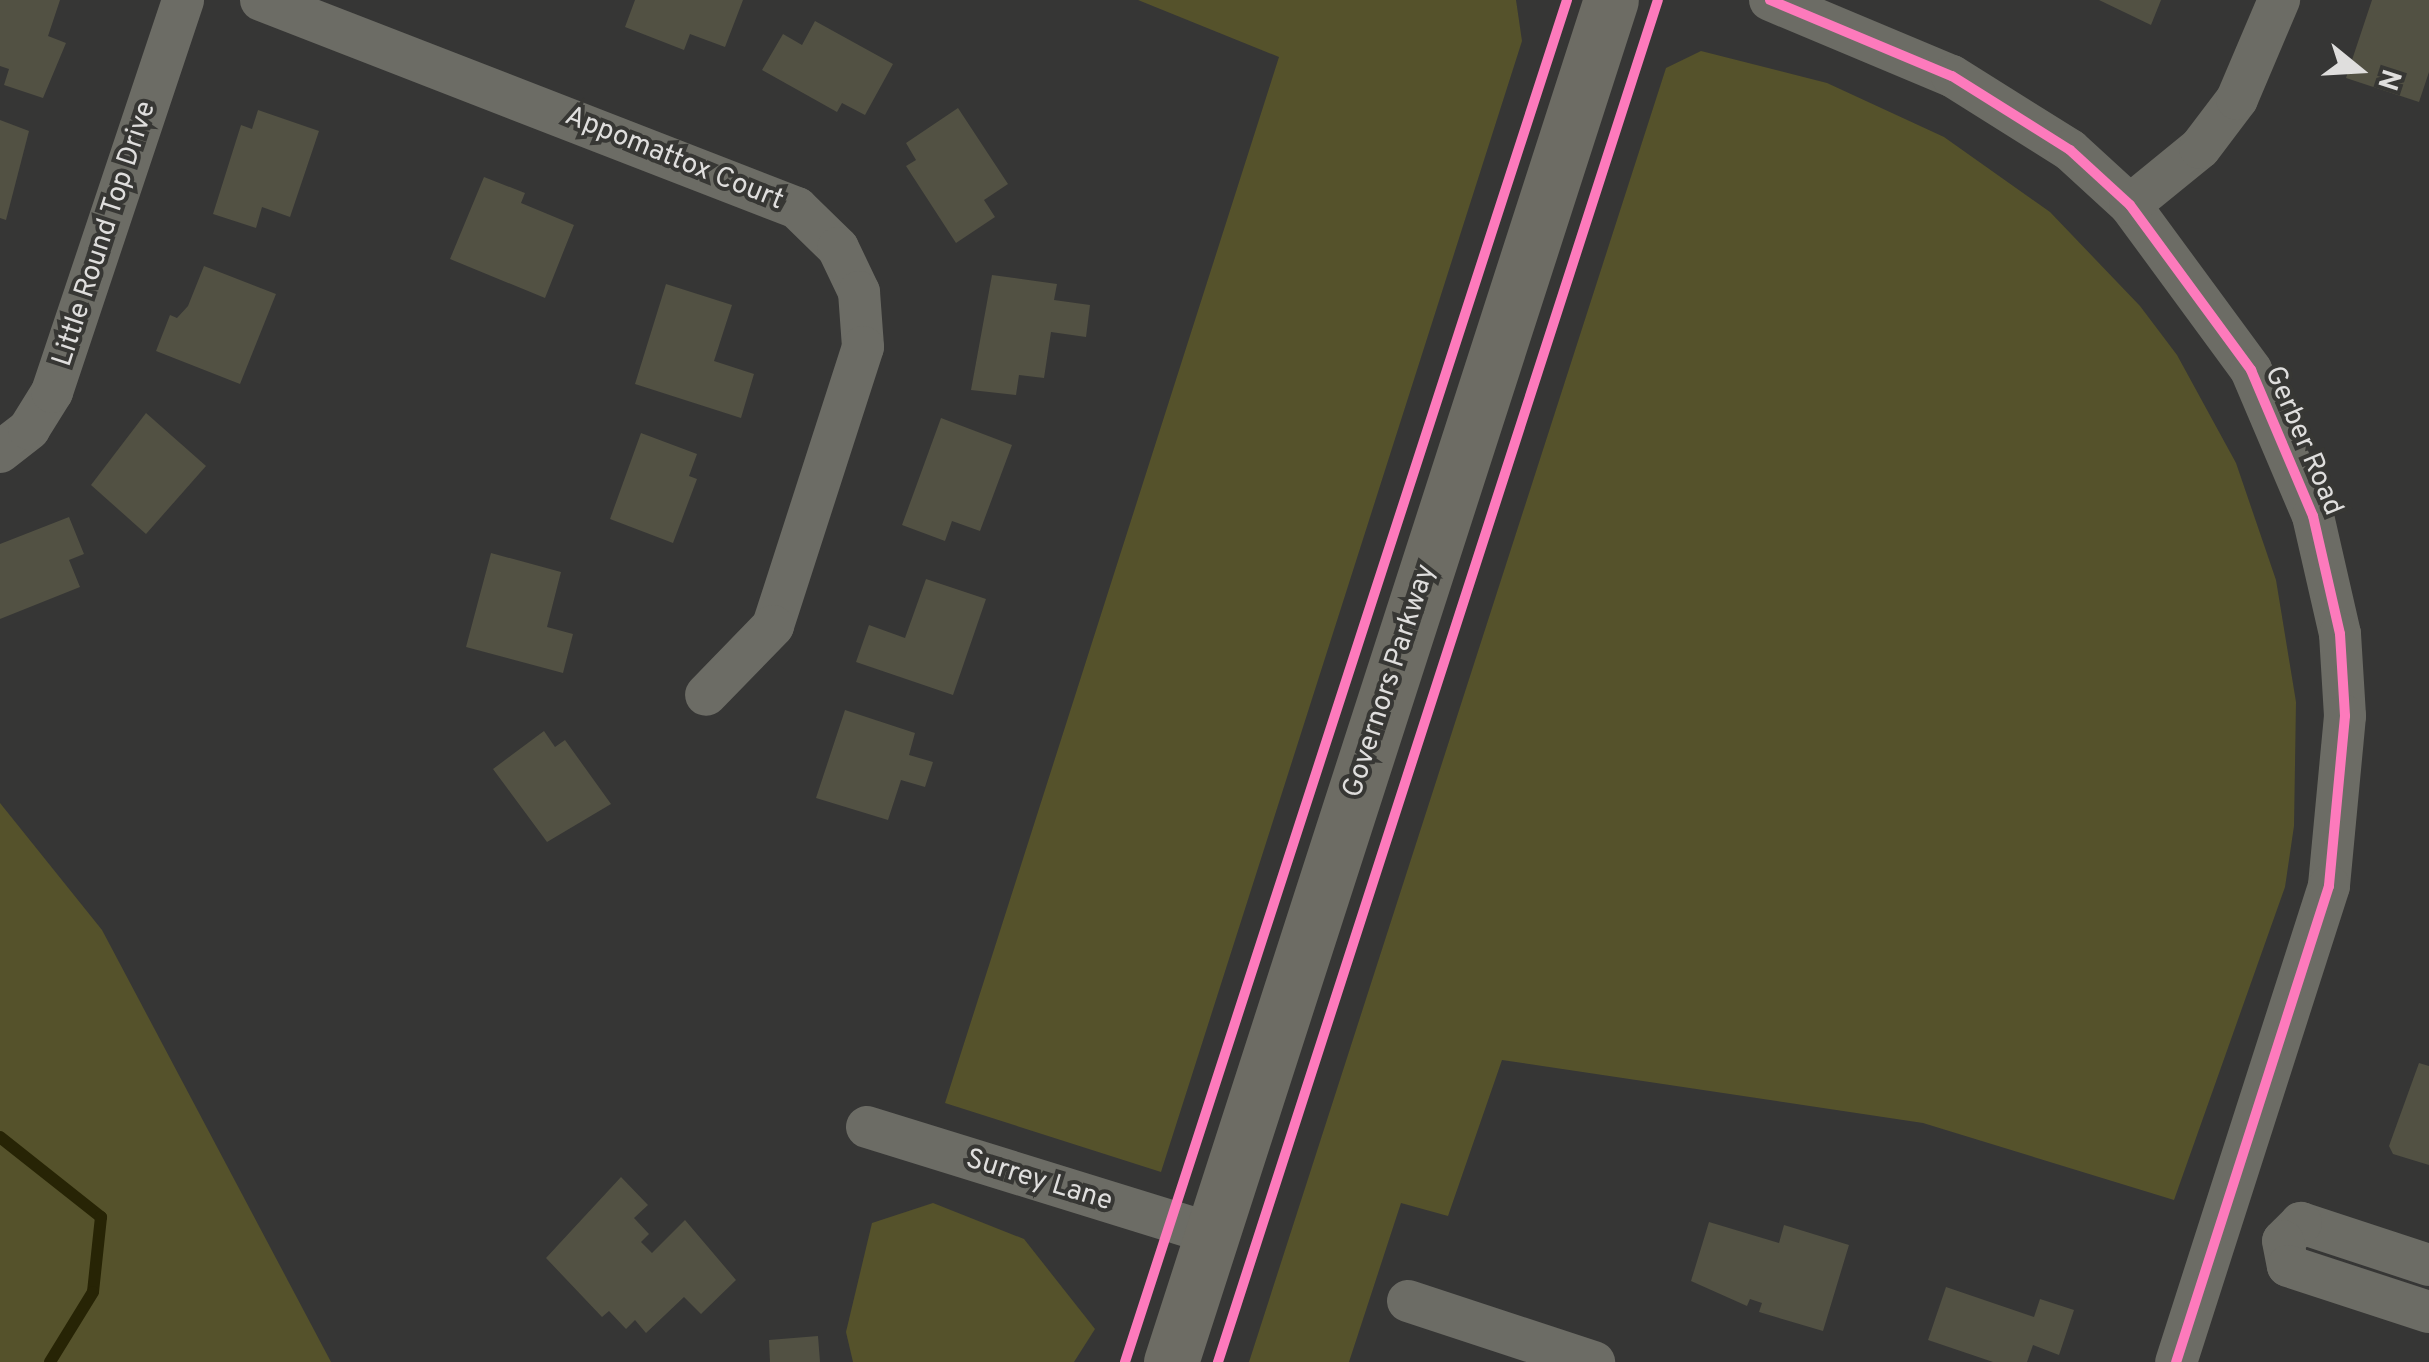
<!DOCTYPE html>
<html>
<head>
<meta charset="utf-8">
<style>
	body { margin:0 }
	#map { position:relative; width:2429px; height:1362px; overflow:hidden; background:#363635; font-family:Overpass,sans-serif }
	div>[style] { position:absolute }
	[style*='--x'] { left:calc(var(--x)*1px); top:calc(var(--y)*1px); width:calc(var(--w)*1px); rotate:calc(var(--a)*1deg) }
	.green>* { inset:0; background:#55522b }
	.stream>* { height:12px; margin:-6px; padding:0 6px; transform-origin:6px; border-radius:6px; background:#272405 }
	.building>* { inset:0; background:#525143 }
	.minor>* { height:42px; margin:-21px; padding:0 21px; transform-origin:21px; border-radius:21px; background:#6c6c65 }
	.major>* { height:55px; margin:-27.5px; padding:0 27.5px; transform-origin:27.5px; border-radius:27.5px; background:#6d6c64 }
	.cycleway>* { height:10px; margin:-5px; padding:0 5px; transform-origin:5px; border-radius:5px; background:#fd7abc }
	span { translate:-50% -50%; white-space:nowrap; text-align:center; line-height:1.15; -webkit-text-stroke:8px #373734; paint-order:stroke }
	.street-label { font-size:28px; color:#dfdedd }
	.north { position:absolute; left:2309px; top:20px; width:100px; height:100px; -webkit-text-stroke:8px #373734; paint-order:stroke; rotate:108deg; font-size:28px; font-weight:700; line-height:40px; text-align:center; color:#dfdedd }
	.north::after { content:''; display:block; margin:auto; width:35px; height:45px; background:#dfdedd; clip-path:polygon(50% 0,100% 100%,50% 72%,0 100%) }
</style>
</head>
<body>
<div id="map">
	<div class="green">
		<div style="clip-path:polygon(1138px 0,1516px 0,1522px 41px,1161px 1172px,945px 1103px,1279px 57px)"></div>
		<div style="clip-path:polygon(1701px 51px,1827px 83px,1944px 137px,2050px 212px,2140px 306px,2177px 355px,2236px 463px,2276px 580px,2296px 702px,2294px 826px,2285px 887px,2174px 1200px,1923px 1123px,1502px 1060px,1448px 1216px,1401px 1203px,1349px 1362px,1249px 1362px,1666px 68px)"></div>
		<div style="clip-path:polygon(0 803px,102px 930px,331px 1362px,0 1362px)"></div>
		<div style="clip-path:polygon(933px 1203px,1024px 1239px,1095px 1329px,1074px 1362px,853px 1362px,846px 1332px,872px 1223px)"></div>
	</div>
	<div class="stream">
		<div style="--x:0;--y:1137;--w:129;--a:38.4"></div>
		<div style="--x:101;--y:1217;--w:75;--a:96.1"></div>
		<div style="--x:93;--y:1292;--w:82;--a:121.6"></div>
	</div>
	<div class="building">
		<div style="clip-path:polygon(0 0,60px 0,48px 36px,66px 43px,43px 98px,4px 85px,9px 69px,0 66px)"></div>
		<div style="clip-path:polygon(635px 0,743px 0,725px 47px,690px 34px,684px 50px,625px 27px)"></div>
		<div style="clip-path:polygon(2099px 0,2161px 0,2151px 25px)"></div>
		<div style="clip-path:polygon(2372px 0,2429px 0,2429px 72px,2419px 102px,2346px 78px)"></div>
		<div style="clip-path:polygon(815px 21px,893px 64px,865px 115px,842px 103px,837px 112px,762px 70px,783px 34px,802px 45px)"></div>
		<div style="clip-path:polygon(958px 108px,1008px 184px,984px 200px,995px 217px,956px 243px,906px 166px,916px 160px,906px 143px)"></div>
		<div style="clip-path:polygon(258px 110px,319px 131px,290px 217px,262px 207px,256px 228px,213px 214px,241px 125px,252px 129px)"></div>
		<div style="clip-path:polygon(0 120px,29px 131px,6px 220px,0 218px)"></div>
		<div style="clip-path:polygon(484px 177px,525px 193px,521px 203px,574px 225px,545px 298px,450px 259px)"></div>
		<div style="clip-path:polygon(204px 266px,276px 294px,240px 384px,156px 351px,170px 315px,177px 318px,188px 306px)"></div>
		<div style="clip-path:polygon(992px 275px,1057px 284px,1054px 300px,1090px 305px,1086px 337px,1051px 332px,1044px 378px,1019px 375px,1016px 395px,971px 390px)"></div>
		<div style="clip-path:polygon(666px 284px,732px 305px,714px 361px,754px 374px,741px 418px,635px 384px)"></div>
		<div style="clip-path:polygon(146px 413px,206px 466px,146px 534px,91px 485px)"></div>
		<div style="clip-path:polygon(941px 418px,1012px 445px,980px 531px,952px 521px,945px 541px,902px 525px)"></div>
		<div style="clip-path:polygon(641px 433px,697px 454px,689px 476px,697px 479px,673px 543px,610px 519px)"></div>
		<div style="clip-path:polygon(69px 517px,84px 554px,69px 560px,80px 587px,0 619px,0 544px)"></div>
		<div style="clip-path:polygon(491px 553px,561px 572px,547px 627px,573px 634px,563px 673px,466px 647px)"></div>
		<div style="clip-path:polygon(926px 579px,986px 599px,953px 695px,856px 662px,869px 625px,905px 638px)"></div>
		<div style="clip-path:polygon(845px 710px,915px 733px,909px 755px,933px 762px,925px 787px,901px 780px,888px 820px,816px 798px)"></div>
		<div style="clip-path:polygon(544px 731px,555px 747px,565px 740px,611px 804px,547px 842px,493px 769px)"></div>
		<div style="clip-path:polygon(2419px 1063px,2429px 1066px,2429px 1165px,2393px 1154px,2389px 1146px)"></div>
		<div style="clip-path:polygon(621px 1177px,648px 1205px,634px 1218px,649px 1234px,641px 1242px,652px 1253px,685px 1220px,736px 1280px,701px 1314px,684px 1297px,646px 1333px,635px 1320px,626px 1329px,609px 1311px,602px 1317px,546px 1258px)"></div>
		<div style="clip-path:polygon(1709px 1222px,1779px 1243px,1784px 1225px,1849px 1245px,1823px 1331px,1759px 1312px,1762px 1303px,1750px 1299px,1747px 1306px,1691px 1281px)"></div>
		<div style="clip-path:polygon(1946px 1287px,2034px 1317px,2040px 1299px,2074px 1310px,2059px 1355px,2033px 1345px,2027px 1362px,1993px 1362px,1928px 1340px)"></div>
		<div style="clip-path:polygon(818px 1336px,820px 1362px,770px 1362px,769px 1340px)"></div>
	</div>
	<div class="minor">
		<div style="--x:261;--y:0;--w:575;--a:21.21"></div>
		<div style="--x:797;--y:208;--w:57;--a:44.3"></div>
		<div style="--x:838;--y:248;--w:49;--a:64.5"></div>
		<div style="--x:859;--y:292;--w:55;--a:85.8"></div>
		<div style="--x:863;--y:347;--w:293;--a:107.9"></div>
		<div style="--x:773;--y:626;--w:96;--a:134.2"></div>
		<div style="--x:1770;--y:0;--w:197;--a:22.7"></div>
		<div style="--x:1952;--y:76;--w:139;--a:32.1"></div>
		<div style="--x:2070;--y:150;--w:81;--a:42.5"></div>
		<div style="--x:2130;--y:205;--w:205;--a:53.7"></div>
		<div style="--x:2251;--y:370;--w:159;--a:67"></div>
		<div style="--x:2313;--y:516;--w:121;--a:77.1"></div>
		<div style="--x:2340;--y:634;--w:82;--a:86.5"></div>
		<div style="--x:2345;--y:716;--w:171;--a:95.4"></div>
		<div style="--x:2329;--y:886;--w:500;--a:107.8"></div>
		<div style="--x:2130;--y:205;--w:90;--a:-39.2"></div>
		<div style="--x:2200;--y:148;--w:61;--a:-52.9"></div>
		<div style="--x:2237;--y:99;--w:108;--a:-67"></div>
		<div style="--x:0;--y:452;--w:37;--a:-38"></div>
		<div style="--x:29;--y:429;--w:44;--a:-58.1"></div>
		<div style="--x:52;--y:392;--w:413;--a:-71.5"></div>
		<div style="--x:867;--y:1127;--w:361;--a:17.2"></div>
		<div style="--x:2429;--y:1265;--w:135;--a:-161.8"></div>
		<div style="--x:2301;--y:1223;--w:25;--a:135"></div>
		<div style="--x:2283;--y:1241;--w:25;--a:79"></div>
		<div style="--x:2288;--y:1266;--w:148;--a:18.1"></div>
		<div style="--x:1408;--y:1301;--w:196;--a:18.2"></div>
	</div>
	<div class="major">
		<div style="--x:1171;--y:1362;--w:1431;--a:-72.1"></div>
	</div>
	<div class="cycleway">
		<div style="--x:1770;--y:0;--w:197;--a:22.7"></div>
		<div style="--x:1952;--y:76;--w:139;--a:32.1"></div>
		<div style="--x:2070;--y:150;--w:81;--a:42.5"></div>
		<div style="--x:2130;--y:205;--w:205;--a:53.7"></div>
		<div style="--x:2251;--y:370;--w:159;--a:67"></div>
		<div style="--x:2313;--y:516;--w:121;--a:77.1"></div>
		<div style="--x:2340;--y:634;--w:82;--a:86.5"></div>
		<div style="--x:2345;--y:716;--w:171;--a:95.4"></div>
		<div style="--x:2329;--y:886;--w:500;--a:107.8"></div>
		<div style="--x:1125;--y:1362;--w:1432;--a:-72.02"></div>
		<div style="--x:1218;--y:1362;--w:1431;--a:-72.1"></div>
	</div>
	<div class="street-label">
		<span style="left:674px;top:159px;rotate:22deg">Appomattox Court</span>
		<span style="left:105px;top:234px;rotate:-72deg">Little Round Top Drive</span>
		<span style="left:2303px;top:441px;rotate:67deg">Gerber Road</span>
		<span style="left:1390px;top:681px;rotate:-72deg">Governors Parkway</span>
		<span style="left:1039px;top:1181px;rotate:17deg">Surrey Lane</span>
	</div>
	<div class="north">N</div>
</div>
</body>
</html>
